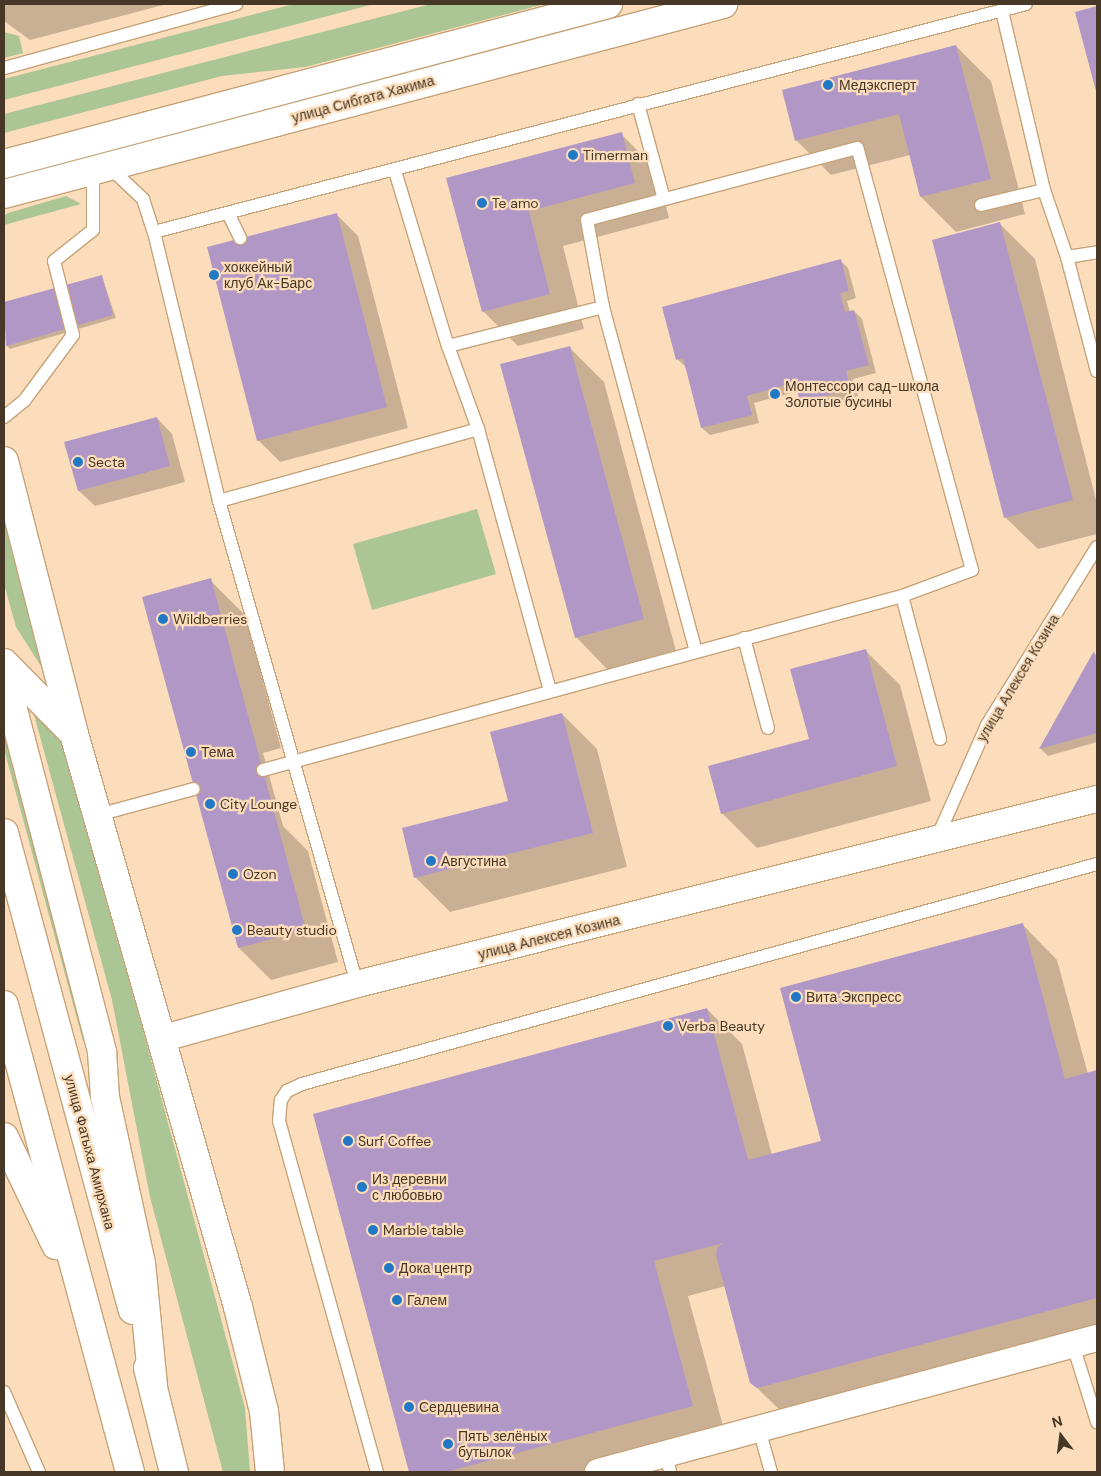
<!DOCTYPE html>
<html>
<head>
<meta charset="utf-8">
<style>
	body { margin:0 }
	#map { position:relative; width:1101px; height:1476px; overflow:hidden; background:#fcddbb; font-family:"DM Sans",sans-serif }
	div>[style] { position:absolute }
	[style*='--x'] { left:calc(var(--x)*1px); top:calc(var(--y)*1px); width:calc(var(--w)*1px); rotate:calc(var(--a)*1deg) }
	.green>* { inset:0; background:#acc594 }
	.shadow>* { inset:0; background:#0003 }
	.building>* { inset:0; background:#b197c5 }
	.roads { filter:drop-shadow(1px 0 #c6a278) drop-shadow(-1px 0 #c6a278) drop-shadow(0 1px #c6a278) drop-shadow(0 -1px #c6a278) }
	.lane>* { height:12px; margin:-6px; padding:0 6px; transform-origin:6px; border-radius:6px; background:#fff }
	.street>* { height:26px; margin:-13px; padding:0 13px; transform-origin:13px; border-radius:13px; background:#fff }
	.secondary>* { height:28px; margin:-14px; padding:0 14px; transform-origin:14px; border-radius:14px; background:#fff }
	.primary>* { height:28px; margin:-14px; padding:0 14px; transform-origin:14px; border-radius:14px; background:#fff }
	.dots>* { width:14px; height:14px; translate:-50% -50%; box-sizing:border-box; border:2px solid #fcddbb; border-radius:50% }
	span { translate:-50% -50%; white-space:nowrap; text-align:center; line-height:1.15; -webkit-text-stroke:4.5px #fcddbb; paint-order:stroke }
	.poi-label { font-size:14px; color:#463726 }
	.left { translate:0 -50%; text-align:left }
	.street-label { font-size:14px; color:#463726 }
	.frame { position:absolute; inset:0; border:5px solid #463726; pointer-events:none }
	.north { position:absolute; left:1036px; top:1411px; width:50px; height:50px; -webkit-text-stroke:4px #fcddbb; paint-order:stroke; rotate:345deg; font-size:14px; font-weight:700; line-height:20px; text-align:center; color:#463726 }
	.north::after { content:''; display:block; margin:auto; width:18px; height:22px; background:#463726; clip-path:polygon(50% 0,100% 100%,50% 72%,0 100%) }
</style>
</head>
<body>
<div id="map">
	<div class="green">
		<div style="clip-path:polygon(294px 4px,374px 4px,4px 100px,4px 79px)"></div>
		<div style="clip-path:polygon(431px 4px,545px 4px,305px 67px,222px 76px,4px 133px,4px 114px)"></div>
		<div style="clip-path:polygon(4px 32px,19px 36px,23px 53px,4px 58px)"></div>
		<div style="clip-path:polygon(66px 196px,81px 204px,4px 225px,4px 216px,8px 213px)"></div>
		<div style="clip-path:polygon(477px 509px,496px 574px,372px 610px,353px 544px)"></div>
		<div style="clip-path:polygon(4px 515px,46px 674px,16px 627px,4px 584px)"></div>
		<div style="clip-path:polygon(30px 700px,65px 747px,75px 778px,245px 1408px,250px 1472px,223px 1472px,150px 1197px,112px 1000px)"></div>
		<div style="clip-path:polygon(4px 705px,89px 1024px,83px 1041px,4px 749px)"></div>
	</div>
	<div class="shadow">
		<div style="clip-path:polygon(4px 4px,167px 4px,30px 40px,4px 21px)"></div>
		<div style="clip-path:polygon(1097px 8px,1097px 92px,1076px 13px)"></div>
		<div style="clip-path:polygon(956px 46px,991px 81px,1025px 214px,956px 232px,921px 197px,910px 155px,831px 175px,796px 140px)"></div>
		<div style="clip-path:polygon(621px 134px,656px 169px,669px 218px,563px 246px,584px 329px,518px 346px,483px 311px,448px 179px)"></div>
		<div style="clip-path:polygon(336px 214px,358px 236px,408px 428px,280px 462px,258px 440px)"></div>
		<div style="clip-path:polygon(1000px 224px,1035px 259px,1097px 504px,1097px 534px,1038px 549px,1005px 517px)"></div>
		<div style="clip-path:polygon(841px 261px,848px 268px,856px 298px,847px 301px,850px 312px,854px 311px,862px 319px,876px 373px,853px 379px,858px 396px,809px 409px,801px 401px,799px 391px,754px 403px,759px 423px,710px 435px,702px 428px,686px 367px,677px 359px)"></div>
		<div style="clip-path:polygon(102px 277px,116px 318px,10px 349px,7px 346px,4px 303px)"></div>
		<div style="clip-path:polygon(569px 347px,604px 382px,676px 651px,608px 670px,576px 637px)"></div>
		<div style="clip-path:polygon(157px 418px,172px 434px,185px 482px,95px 506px,79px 491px,66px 443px)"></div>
		<div style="clip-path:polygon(210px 580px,245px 615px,281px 748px,263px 753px,283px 826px,308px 851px,338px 962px,271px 980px,239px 948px)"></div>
		<div style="clip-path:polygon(865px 650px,900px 685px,931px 801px,757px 848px,722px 813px,810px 740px)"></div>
		<div style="clip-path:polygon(1094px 653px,1097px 656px,1097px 742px,1048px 756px,1040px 748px)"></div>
		<div style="clip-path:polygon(562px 714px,597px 749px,627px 867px,450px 912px,415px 877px,509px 802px)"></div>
		<div style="clip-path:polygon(1023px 925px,1057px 960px,1088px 1074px,1097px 1071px,1097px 1342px,787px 1417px,751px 1382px,726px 1286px,688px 1296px,727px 1441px,607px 1472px,410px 1472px,707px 1009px,742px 1044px,772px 1155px,822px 1142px)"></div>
	</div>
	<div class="building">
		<div style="clip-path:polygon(1097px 6px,1097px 95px,1075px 12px)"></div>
		<div style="clip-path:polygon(956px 45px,991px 179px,920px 197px,899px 114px,795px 141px,782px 90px)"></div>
		<div style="clip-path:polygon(622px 132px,635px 183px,529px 211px,550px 294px,482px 312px,446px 178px)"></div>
		<div style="clip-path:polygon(337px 213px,387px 407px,257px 441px,207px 247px)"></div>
		<div style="clip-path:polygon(1000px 222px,1073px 500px,1004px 518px,932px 240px)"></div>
		<div style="clip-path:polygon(841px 259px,849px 291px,840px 293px,845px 312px,854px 310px,869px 365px,846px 371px,851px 389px,800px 402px,795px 382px,747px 396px,752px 415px,701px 428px,683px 358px,676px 360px,662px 307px)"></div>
		<div style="clip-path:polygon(102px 275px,113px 315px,6px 346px,4px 302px)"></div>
		<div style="clip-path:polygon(570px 346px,644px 619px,575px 638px,500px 364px)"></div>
		<div style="clip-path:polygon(157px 417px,170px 466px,78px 491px,64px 442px)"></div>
		<div style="clip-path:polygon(211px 578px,306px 930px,238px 948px,142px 597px)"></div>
		<div style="clip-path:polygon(866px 649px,897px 766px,721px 814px,708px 766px,809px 739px,790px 669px)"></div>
		<div style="clip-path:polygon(1094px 651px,1097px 665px,1097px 733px,1039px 749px)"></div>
		<div style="clip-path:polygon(562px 713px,593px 833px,414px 878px,402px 828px,508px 801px,490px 732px)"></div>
		<div style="clip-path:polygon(1023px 923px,1065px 1079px,1097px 1070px,1097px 1298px,757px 1388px,750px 1383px,716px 1255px,717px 1248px,724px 1243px,654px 1261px,693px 1406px,446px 1472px,409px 1472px,313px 1114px,707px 1008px,748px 1160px,821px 1141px,780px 988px)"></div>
	</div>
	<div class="roads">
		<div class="lane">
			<div style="--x:1002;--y:11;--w:184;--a:76.8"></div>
			<div style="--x:1044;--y:190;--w:71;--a:71.1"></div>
			<div style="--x:1067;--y:257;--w:118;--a:75.3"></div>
			<div style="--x:4;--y:68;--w:241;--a:-15.4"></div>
			<div style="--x:638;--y:104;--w:98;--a:74.7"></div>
			<div style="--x:109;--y:167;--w:47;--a:43.3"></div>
			<div style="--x:143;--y:199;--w:35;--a:72"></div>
			<div style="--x:154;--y:232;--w:277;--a:76.4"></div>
			<div style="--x:219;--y:501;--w:502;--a:74.05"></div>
			<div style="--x:395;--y:171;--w:183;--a:73.2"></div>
			<div style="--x:448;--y:346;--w:88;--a:70.1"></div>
			<div style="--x:478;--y:429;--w:271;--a:74.6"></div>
			<div style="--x:981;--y:205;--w:65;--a:-13.4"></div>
			<div style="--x:228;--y:213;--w:28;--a:64"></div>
			<div style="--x:154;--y:232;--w:901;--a:-14.65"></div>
			<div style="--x:1067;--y:257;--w:30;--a:-9"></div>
			<div style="--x:448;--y:346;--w:160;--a:-14.1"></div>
			<div style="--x:4;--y:417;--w:26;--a:-39"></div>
			<div style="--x:24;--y:401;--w:82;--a:-53.4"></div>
			<div style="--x:73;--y:335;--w:76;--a:-104.4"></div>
			<div style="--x:54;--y:261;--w:50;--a:-38.5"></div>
			<div style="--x:93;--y:230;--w:59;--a:-90"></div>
			<div style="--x:219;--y:501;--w:269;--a:-15.5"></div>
			<div style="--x:902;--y:596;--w:148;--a:75.1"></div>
			<div style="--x:744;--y:638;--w:93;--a:75.1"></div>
			<div style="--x:263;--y:770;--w:662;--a:-15.23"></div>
			<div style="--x:902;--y:596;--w:75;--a:-20.4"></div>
			<div style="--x:972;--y:570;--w:437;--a:-105.2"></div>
			<div style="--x:857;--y:148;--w:279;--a:165.1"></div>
			<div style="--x:587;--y:220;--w:88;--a:79.6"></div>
			<div style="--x:603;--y:307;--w:356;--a:74.9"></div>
			<div style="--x:98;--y:815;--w:99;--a:-15.2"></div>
			<div style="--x:937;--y:838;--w:124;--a:-66.1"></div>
			<div style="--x:987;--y:725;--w:209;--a:-58.3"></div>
			<div style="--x:1073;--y:1345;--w:81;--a:72.7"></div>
			<div style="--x:4;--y:1392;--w:87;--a:66.4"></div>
			<div style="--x:759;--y:1429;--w:45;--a:74.4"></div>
			<div style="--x:666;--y:1454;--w:18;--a:77"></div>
			<div style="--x:377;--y:1472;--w:364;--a:-105.6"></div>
			<div style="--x:279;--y:1121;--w:21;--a:-85"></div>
			<div style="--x:281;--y:1100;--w:11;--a:-56"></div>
			<div style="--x:287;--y:1091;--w:17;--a:-25"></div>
			<div style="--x:302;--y:1084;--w:825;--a:-15.47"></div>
		</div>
		<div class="street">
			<div style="--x:164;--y:1038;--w:200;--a:-15.6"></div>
			<div style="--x:357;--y:984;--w:763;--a:-14.04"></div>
			<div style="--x:598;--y:1472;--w:517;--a:-15.03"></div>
		</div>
		<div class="secondary">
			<div style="--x:4;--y:164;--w:625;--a:-14.84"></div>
			<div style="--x:4;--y:194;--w:744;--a:-14.8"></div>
			<div style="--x:4;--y:461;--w:282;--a:75.6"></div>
			<div style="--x:74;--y:734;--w:596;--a:74.03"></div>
			<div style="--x:238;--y:1307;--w:107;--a:76"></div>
			<div style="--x:264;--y:1411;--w:61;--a:84.4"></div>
			<div style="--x:4;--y:663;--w:98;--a:45.4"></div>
		</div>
		<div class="primary">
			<div style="--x:4;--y:675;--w:390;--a:75.4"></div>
			<div style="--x:102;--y:1052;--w:45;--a:86.2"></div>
			<div style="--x:105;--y:1097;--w:170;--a:77.8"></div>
			<div style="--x:141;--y:1263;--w:124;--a:84.4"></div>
			<div style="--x:4;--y:833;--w:494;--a:74.9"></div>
			<div style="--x:4;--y:1005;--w:484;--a:74.9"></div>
			<div style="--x:4;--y:1137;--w:120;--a:64.3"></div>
			<div style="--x:148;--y:1368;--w:107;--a:76"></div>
		</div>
	</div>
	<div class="dots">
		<div style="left:828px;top:85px;background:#2179c6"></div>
		<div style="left:573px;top:155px;background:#2179c6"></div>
		<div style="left:482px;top:203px;background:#2179c6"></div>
		<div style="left:214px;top:275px;background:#2179c6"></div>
		<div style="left:775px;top:394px;background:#2179c6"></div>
		<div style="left:78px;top:462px;background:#2179c6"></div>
		<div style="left:163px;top:619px;background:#2179c6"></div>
		<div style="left:191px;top:752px;background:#2179c6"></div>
		<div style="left:210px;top:804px;background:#2179c6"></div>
		<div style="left:431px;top:861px;background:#2179c6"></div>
		<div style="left:233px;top:874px;background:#2179c6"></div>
		<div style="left:237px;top:930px;background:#2179c6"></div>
		<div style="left:796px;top:997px;background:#2179c6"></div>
		<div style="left:668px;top:1026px;background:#2179c6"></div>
		<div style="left:348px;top:1141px;background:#2179c6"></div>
		<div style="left:362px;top:1187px;background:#2179c6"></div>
		<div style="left:373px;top:1230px;background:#2179c6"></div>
		<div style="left:389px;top:1268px;background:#2179c6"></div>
		<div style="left:397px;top:1300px;background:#2179c6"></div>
		<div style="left:409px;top:1407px;background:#2179c6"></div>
		<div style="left:448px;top:1444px;background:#2179c6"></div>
	</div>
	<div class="poi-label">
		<span class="left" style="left:839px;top:85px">Медэксперт</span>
		<span class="left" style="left:583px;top:155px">Timerman</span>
		<span class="left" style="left:492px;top:203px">Te amo</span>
		<span class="left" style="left:224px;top:275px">хоккейный<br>клуб Ак-Барс</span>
		<span class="left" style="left:785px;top:394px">Монтессори сад-школа<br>Золотые бусины</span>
		<span class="left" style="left:88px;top:462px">Secta</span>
		<span class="left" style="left:173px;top:619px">Wildberries</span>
		<span class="left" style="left:201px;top:752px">Тема</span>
		<span class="left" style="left:220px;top:804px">City Lounge</span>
		<span class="left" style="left:441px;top:861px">Августина</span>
		<span class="left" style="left:243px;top:874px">Ozon</span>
		<span class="left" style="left:247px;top:930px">Beauty studio</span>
		<span class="left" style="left:806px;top:997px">Вита Экспресс</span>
		<span class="left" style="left:678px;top:1026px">Verba Beauty</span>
		<span class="left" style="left:358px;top:1141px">Surf Coffee</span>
		<span class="left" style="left:372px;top:1187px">Из деревни<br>с любовью</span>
		<span class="left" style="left:383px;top:1230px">Marble table</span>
		<span class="left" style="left:399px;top:1268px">Дока центр</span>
		<span class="left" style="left:407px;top:1300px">Галем</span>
		<span class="left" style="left:419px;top:1407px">Сердцевина</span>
		<span class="left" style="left:458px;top:1444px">Пять зелёных<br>бутылок</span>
	</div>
	<div class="street-label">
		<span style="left:363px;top:99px;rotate:-15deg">улица Сибгата Хакима</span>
		<span style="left:1018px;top:678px;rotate:-59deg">улица Алексея Козина</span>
		<span style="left:549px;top:937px;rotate:-14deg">улица Алексея Козина</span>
		<span style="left:90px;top:1152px;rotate:75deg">улица Фатыха Амирхана</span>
	</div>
	<div class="frame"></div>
	<div class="north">N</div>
</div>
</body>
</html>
